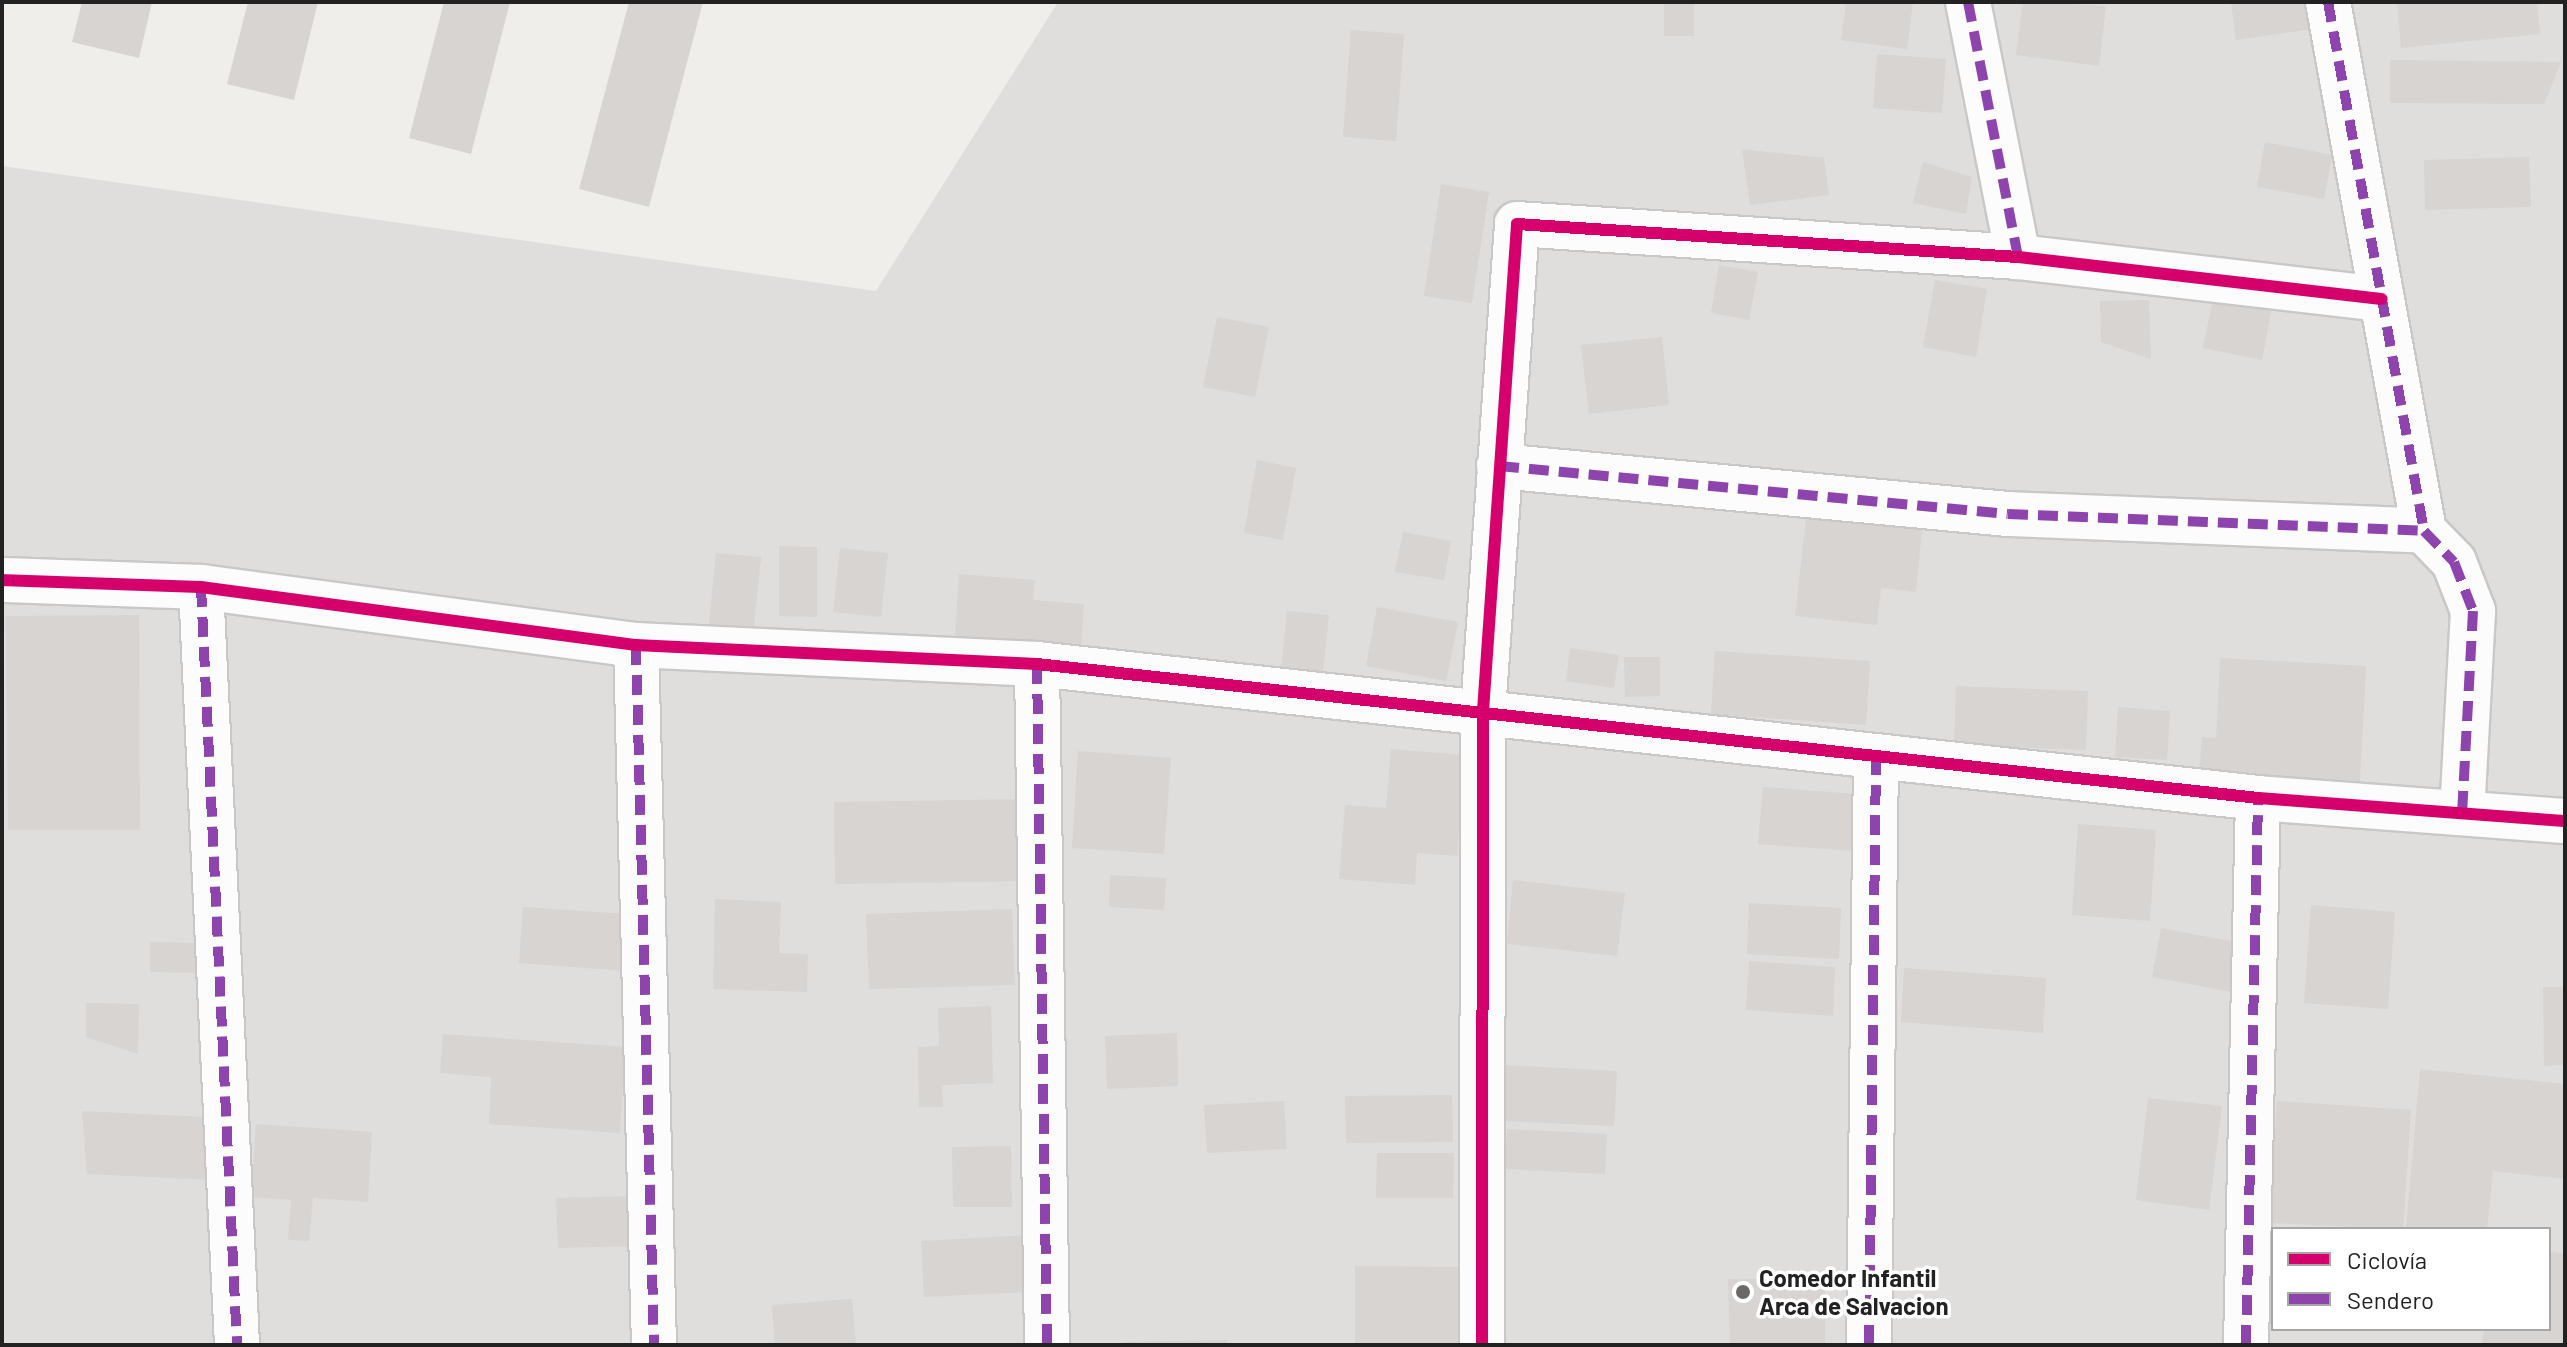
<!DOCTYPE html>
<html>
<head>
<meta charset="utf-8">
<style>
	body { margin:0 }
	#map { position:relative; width:2567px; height:1347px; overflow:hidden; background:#f0eeeb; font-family:Barlow,sans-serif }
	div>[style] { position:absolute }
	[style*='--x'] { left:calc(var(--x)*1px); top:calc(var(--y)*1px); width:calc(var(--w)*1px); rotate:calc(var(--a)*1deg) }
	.residential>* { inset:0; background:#dfdedc }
	.building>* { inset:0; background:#d7d4d2 }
	.roads { filter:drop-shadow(2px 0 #c9c8c7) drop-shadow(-2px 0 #c9c8c7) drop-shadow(0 2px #c9c8c7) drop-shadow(0 -2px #c9c8c7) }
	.street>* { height:44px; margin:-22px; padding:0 22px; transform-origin:22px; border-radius:22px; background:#fdfcfc }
	.quiet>* { height:10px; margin-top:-5px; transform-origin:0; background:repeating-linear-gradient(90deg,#8e44ad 0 20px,transparent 0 30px) }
	.cycleway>* { height:12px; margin:-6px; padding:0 6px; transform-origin:6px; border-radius:6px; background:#d6006c }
	.dots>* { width:22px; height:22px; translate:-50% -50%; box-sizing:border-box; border:4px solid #fff; border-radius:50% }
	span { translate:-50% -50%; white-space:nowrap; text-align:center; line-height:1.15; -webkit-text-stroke:7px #fff; paint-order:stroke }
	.poi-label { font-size:24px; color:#222; font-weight:700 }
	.left { translate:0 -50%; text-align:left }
	.frame { position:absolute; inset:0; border:4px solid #222; pointer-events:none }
	.legend { position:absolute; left:2271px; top:1227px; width:280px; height:104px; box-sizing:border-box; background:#fff; border:2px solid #a7a7a7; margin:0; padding:10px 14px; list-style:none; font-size:24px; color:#222 }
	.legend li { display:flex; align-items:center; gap:16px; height:40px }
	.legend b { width:40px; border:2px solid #a7a7a7 }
</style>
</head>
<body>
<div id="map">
	<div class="residential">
		<div style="clip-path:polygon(evenodd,1058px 2px,2565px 2px,2565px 1345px,2px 1345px,2px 166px,876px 291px,1058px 2px,2273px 1229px,2549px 1229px,2549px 1329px,2273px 1329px,2273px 1229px)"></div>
	</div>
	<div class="building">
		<div style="clip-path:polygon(82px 2px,152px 2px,139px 58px,72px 42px)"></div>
		<div style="clip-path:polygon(248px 2px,318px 2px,294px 100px,227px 84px)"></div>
		<div style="clip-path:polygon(444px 2px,510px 2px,471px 154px,409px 138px)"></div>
		<div style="clip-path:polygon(629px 2px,703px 2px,649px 207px,579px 189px)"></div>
		<div style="clip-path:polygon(1664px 2px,1694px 2px,1694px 36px,1664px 36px)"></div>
		<div style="clip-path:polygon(1846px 2px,1913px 2px,1907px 49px,1841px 40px)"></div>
		<div style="clip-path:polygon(2023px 2px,2106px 6px,2099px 66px,2016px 55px)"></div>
		<div style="clip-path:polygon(2231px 2px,2315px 2px,2319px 28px,2236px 40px)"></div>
		<div style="clip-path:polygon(2397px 2px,2537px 2px,2540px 34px,2401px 48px)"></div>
		<div style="clip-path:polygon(1351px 30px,1404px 34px,1396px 141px,1343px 137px)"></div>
		<div style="clip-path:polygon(1877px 54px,1946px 59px,1942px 113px,1873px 108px)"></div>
		<div style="clip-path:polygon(2390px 60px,2561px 62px,2544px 104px,2390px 103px)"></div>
		<div style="clip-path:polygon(2265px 142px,2332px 155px,2324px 199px,2257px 187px)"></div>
		<div style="clip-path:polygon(1742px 149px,1824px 158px,1829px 195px,1750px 205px)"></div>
		<div style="clip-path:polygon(2529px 157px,2531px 207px,2425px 210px,2424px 160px)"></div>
		<div style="clip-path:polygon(1923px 162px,1972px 177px,1966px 214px,1913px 203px)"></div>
		<div style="clip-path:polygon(1441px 184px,1489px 192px,1472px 303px,1424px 296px)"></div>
		<div style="clip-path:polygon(1719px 265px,1758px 272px,1749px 320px,1711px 313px)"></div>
		<div style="clip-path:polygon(1935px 280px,1987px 289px,1976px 357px,1923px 347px)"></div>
		<div style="clip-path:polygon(2213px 299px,2271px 311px,2262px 360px,2203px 348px)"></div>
		<div style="clip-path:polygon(2149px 300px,2151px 359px,2101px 342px,2100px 301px)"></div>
		<div style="clip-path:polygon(1217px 317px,1269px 327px,1255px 397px,1203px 387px)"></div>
		<div style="clip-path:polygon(1662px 337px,1669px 405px,1589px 414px,1581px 345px)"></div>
		<div style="clip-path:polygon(1257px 460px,1296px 468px,1283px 540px,1244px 533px)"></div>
		<div style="clip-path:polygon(1807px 508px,1923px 520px,1916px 592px,1881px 588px,1877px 625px,1795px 616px)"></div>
		<div style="clip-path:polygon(1403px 532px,1451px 541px,1444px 580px,1395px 572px)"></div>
		<div style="clip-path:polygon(779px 546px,817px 547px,817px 617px,779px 616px)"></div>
		<div style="clip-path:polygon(840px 548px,888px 553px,881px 617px,833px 612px)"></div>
		<div style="clip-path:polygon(716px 553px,761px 557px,754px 628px,709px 624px)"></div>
		<div style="clip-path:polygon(959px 574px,1035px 580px,1033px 600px,1084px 604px,1081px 645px,1040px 641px,1039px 655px,954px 649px)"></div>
		<div style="clip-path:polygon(1377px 607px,1458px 622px,1446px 681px,1366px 666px)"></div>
		<div style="clip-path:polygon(1287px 611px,1329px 615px,1323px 673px,1281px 670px)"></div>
		<div style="clip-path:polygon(139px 615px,140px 830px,8px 830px,6px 616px)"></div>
		<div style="clip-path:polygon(1570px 648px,1619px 655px,1614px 688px,1566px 681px)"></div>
		<div style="clip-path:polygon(1715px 651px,1870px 661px,1866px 725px,1711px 714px)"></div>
		<div style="clip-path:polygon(1624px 657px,1660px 657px,1660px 696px,1625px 697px)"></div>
		<div style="clip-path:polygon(2220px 658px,2366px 666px,2360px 782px,2199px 773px,2202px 737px,2216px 738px)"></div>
		<div style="clip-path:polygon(1956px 686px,2088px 691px,2086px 750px,1954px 745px)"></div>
		<div style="clip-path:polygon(2118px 707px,2170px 711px,2167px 760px,2115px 757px)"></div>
		<div style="clip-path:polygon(1391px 749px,1466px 755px,1457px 856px,1417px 853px,1415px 885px,1339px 879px,1345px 805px,1386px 808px)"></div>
		<div style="clip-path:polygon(1078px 751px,1171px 758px,1164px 854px,1072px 848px)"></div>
		<div style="clip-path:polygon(1763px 787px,1857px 794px,1853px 851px,1758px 844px)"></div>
		<div style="clip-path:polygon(1030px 799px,1031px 881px,835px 884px,834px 802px)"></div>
		<div style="clip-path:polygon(2078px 824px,2156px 830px,2150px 921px,2072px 915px)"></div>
		<div style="clip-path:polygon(1110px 875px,1166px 878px,1164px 910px,1109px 907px)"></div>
		<div style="clip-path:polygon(1513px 880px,1625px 893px,1617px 956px,1507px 944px)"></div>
		<div style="clip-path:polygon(715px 899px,781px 902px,779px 953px,808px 954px,807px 992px,713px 989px)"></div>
		<div style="clip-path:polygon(1749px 903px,1841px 908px,1839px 959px,1747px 954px)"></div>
		<div style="clip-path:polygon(2311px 905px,2395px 912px,2388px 1009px,2304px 1003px)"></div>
		<div style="clip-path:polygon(523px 907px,629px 914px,625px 971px,519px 963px)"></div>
		<div style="clip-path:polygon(1012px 909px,1015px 985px,869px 989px,866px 914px)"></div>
		<div style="clip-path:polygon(2161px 928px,2246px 944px,2237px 993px,2152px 977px)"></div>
		<div style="clip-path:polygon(150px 942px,204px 943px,204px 973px,150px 972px)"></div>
		<div style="clip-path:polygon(1749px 961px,1835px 967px,1833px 1016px,1746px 1010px)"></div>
		<div style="clip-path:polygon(1904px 968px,2046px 978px,2043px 1033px,1901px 1022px)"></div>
		<div style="clip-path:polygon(2543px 987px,2565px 987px,2565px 1065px,2544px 1066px)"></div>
		<div style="clip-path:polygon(86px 1003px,139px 1004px,138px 1054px,86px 1037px)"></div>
		<div style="clip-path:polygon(991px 1006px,993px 1083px,942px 1085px,943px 1107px,919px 1107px,918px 1047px,939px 1046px,938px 1008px)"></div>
		<div style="clip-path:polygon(1177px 1033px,1178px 1086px,1107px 1089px,1105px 1036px)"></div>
		<div style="clip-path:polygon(443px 1034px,625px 1047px,620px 1133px,489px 1124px,491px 1077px,440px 1073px)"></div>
		<div style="clip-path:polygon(1505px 1065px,1617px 1071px,1614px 1126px,1502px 1121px)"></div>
		<div style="clip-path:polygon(2420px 1069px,2565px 1084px,2565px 1179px,2493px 1171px,2487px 1229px,2406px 1229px)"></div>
		<div style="clip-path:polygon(1452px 1095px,1453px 1142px,1346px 1143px,1345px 1096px)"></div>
		<div style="clip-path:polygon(2148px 1098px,2222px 1106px,2209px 1210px,2136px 1200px)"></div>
		<div style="clip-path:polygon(1284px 1101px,1287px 1149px,1207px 1153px,1204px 1105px)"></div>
		<div style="clip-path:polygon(2277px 1101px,2411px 1110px,2403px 1229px,2269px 1223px)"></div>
		<div style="clip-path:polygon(82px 1111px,204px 1117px,213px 1180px,87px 1174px)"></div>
		<div style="clip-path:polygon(256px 1124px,372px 1132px,368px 1202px,313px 1198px,309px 1241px,288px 1240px,291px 1200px,251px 1197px)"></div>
		<div style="clip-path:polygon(1507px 1129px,1607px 1134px,1605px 1174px,1505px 1169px)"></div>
		<div style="clip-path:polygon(1011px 1146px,1012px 1207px,953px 1207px,952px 1147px)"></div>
		<div style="clip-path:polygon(1377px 1153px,1454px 1153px,1453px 1198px,1376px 1198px)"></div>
		<div style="clip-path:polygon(633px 1196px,635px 1246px,558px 1248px,556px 1198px)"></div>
		<div style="clip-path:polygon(1025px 1235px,1028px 1292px,924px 1297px,921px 1241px)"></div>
		<div style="clip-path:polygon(2549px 1251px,2565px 1254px,2565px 1345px,2482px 1343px,2484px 1329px,2549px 1329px)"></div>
		<div style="clip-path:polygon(1355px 1266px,1468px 1267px,1468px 1345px,1355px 1345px)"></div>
		<div style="clip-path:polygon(1825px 1278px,1825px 1345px,1730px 1345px,1728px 1279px)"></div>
		<div style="clip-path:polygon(852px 1299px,856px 1345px,775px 1345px,772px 1305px)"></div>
		<div style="clip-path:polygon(1227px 1340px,1227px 1345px,1122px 1345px,1122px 1342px)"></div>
	</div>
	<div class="roads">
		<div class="street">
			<div style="--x:1968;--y:2;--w:260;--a:78.9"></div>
			<div style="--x:2328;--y:2;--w:538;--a:79.71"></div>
			<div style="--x:2424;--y:531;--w:43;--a:45.9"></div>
			<div style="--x:2454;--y:562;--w:53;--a:68.8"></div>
			<div style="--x:2473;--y:611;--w:202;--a:93.1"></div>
			<div style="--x:1499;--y:466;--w:511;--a:5.39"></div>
			<div style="--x:2008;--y:514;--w:416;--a:2.3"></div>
			<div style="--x:2;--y:580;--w:199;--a:2"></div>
			<div style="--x:201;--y:587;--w:439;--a:7.6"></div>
			<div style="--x:636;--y:645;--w:401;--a:2.7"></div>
			<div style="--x:1037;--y:664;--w:1228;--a:6.26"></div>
			<div style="--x:2258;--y:798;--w:308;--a:4.3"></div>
			<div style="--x:201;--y:587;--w:759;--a:87.28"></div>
			<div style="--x:636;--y:645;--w:700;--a:88.53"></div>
			<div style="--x:1037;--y:664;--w:681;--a:89.16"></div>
			<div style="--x:1482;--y:1345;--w:634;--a:-89.91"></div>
			<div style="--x:1483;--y:711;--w:488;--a:-86"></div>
			<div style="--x:1517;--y:224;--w:502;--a:3.77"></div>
			<div style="--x:2018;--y:257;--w:366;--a:6.6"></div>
			<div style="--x:1869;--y:1345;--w:587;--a:-89.32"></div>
			<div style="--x:2246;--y:1345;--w:547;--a:-88.74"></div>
		</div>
	</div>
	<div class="quiet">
		<div style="--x:1968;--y:2;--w:260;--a:78.9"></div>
		<div style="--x:2328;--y:2;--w:538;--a:79.71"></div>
		<div style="--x:2424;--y:531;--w:43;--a:45.9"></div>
		<div style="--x:2454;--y:562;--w:53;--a:68.8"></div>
		<div style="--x:2473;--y:611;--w:202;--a:93.1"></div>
		<div style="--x:1499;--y:466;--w:511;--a:5.39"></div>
		<div style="--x:2008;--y:514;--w:416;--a:2.3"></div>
		<div style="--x:201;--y:587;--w:759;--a:87.28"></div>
		<div style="--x:636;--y:645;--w:700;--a:88.53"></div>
		<div style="--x:1037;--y:664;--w:681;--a:89.16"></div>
		<div style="--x:1869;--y:1345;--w:587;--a:-89.32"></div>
		<div style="--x:2246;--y:1345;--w:547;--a:-88.74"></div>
	</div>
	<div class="cycleway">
		<div style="--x:2;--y:580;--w:199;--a:2"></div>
		<div style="--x:201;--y:587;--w:439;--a:7.6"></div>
		<div style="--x:636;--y:645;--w:401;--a:2.7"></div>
		<div style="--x:1037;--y:664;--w:1228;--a:6.26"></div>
		<div style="--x:2258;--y:798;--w:308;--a:4.3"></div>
		<div style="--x:1482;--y:1345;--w:634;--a:-89.91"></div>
		<div style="--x:1483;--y:711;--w:488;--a:-86"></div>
		<div style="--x:1517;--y:224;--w:502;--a:3.77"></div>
		<div style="--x:2018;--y:257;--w:366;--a:6.6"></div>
	</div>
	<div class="dots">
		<div style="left:1743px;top:1292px;background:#6a6968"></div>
	</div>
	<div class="poi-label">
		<span class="left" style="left:1759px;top:1292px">Comedor Infantil<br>Arca de Salvacion</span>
	</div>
	<div class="frame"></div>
	<ul class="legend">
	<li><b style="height:10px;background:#d6006c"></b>Ciclovía</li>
	<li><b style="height:10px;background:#8e44ad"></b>Sendero</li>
	</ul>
</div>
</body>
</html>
